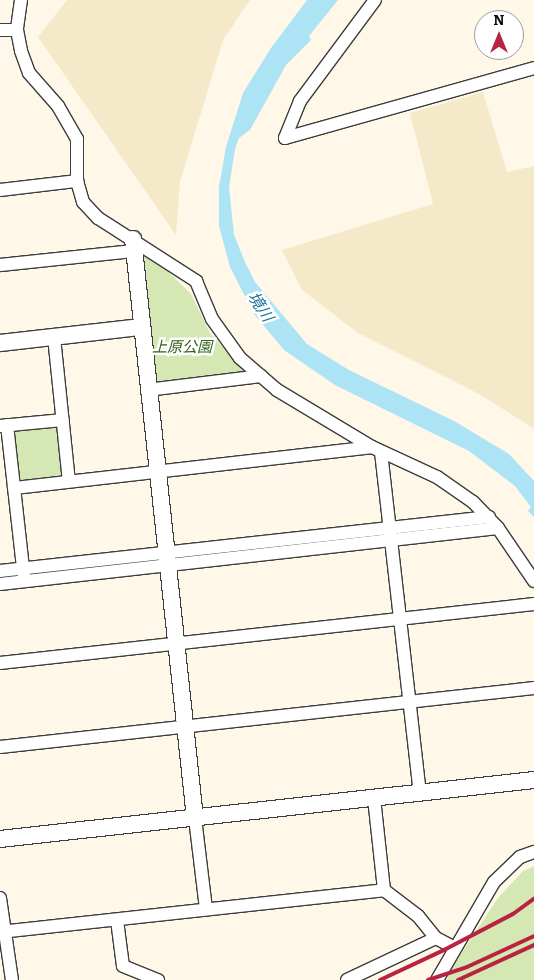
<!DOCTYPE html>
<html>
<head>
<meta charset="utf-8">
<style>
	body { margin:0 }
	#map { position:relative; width:534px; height:980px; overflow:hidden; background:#fff7e7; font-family:Bitter,"Noto Sans JP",serif }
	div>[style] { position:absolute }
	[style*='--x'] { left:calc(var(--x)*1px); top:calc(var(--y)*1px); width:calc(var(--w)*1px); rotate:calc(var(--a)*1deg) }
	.farmland>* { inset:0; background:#f4eac9 }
	.green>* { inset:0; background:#d5e8b3 }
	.water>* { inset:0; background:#ade4f5 }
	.roads { filter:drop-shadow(1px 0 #3d3d3d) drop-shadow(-1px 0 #3d3d3d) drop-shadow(0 1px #3d3d3d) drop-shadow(0 -1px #3d3d3d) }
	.minor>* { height:12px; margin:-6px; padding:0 6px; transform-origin:6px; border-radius:6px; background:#fff }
	.tertiary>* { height:16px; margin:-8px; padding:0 8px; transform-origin:8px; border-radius:8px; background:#fff }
	.rail>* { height:4px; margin:-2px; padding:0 2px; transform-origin:2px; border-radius:2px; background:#b8243f }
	span { translate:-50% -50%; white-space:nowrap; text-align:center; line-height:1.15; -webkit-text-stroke:5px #fff; paint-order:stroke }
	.park-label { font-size:15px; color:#33601c; font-style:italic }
	.water-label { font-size:16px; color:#16729a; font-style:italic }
	.north { position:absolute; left:474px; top:10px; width:50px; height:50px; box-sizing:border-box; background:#fff; border:1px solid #9d9d9d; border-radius:50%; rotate:0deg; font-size:14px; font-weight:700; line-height:20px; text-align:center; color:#0a0a0a }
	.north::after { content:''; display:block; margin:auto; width:18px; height:22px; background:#b8243f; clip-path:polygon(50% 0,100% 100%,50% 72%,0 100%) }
</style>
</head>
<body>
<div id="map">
	<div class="farmland">
		<div style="clip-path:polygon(67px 0,250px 0,223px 40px,180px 182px,176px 235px,38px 37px)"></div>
		<div style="clip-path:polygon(483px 92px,507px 172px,534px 166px,534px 429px,481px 395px,358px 333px,302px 290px,282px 250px,433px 204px,410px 113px)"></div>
	</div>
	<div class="green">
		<div style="clip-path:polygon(142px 252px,157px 261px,191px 294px,210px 333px,244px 371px,155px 383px)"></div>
		<div style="clip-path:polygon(58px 426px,63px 476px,14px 481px,9px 431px)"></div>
		<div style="clip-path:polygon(534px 866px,534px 980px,447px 980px,453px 966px,498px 898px,523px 871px)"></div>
	</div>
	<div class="water">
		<div style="clip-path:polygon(307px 0,338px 0,309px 36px,311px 40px,286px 65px,250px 130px,239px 138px,235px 149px,229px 187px,234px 235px,245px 262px,255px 282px,307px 344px,349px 370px,454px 421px,509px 454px,534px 481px,534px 517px,528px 511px,531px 507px,515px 486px,469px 451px,335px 385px,284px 350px,254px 314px,230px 267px,219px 226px,219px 187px,226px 147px,243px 93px,271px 48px)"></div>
	</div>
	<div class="roads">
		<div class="minor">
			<div style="--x:21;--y:0;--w:30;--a:98"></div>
			<div style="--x:17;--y:30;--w:21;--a:79"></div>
			<div style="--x:21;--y:51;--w:23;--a:70"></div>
			<div style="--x:29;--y:73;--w:44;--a:48.7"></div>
			<div style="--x:58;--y:106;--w:38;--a:60"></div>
			<div style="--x:77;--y:139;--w:42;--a:90"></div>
			<div style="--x:77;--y:181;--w:22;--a:74"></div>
			<div style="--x:83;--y:202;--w:22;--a:47"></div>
			<div style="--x:98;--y:218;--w:117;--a:32.7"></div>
			<div style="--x:196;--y:281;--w:41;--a:67.2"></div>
			<div style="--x:212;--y:319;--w:48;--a:54.3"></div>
			<div style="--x:240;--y:358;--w:49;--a:40.9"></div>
			<div style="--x:277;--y:390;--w:111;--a:31"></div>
			<div style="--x:372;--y:447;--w:72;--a:24.8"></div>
			<div style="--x:437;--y:477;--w:44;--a:34.8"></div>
			<div style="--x:473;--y:502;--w:36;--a:46"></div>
			<div style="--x:498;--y:528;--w:64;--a:55.8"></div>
			<div style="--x:375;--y:0;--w:126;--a:126.6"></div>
			<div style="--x:300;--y:101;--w:40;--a:112"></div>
			<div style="--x:285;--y:138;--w:259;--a:-15.7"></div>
			<div style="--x:0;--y:30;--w:17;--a:0"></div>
			<div style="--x:0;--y:190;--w:78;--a:-6.7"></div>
			<div style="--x:0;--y:265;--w:135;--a:-6"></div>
			<div style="--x:54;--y:337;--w:145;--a:84.1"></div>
			<div style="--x:147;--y:390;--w:115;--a:-7"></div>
			<div style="--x:7;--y:425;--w:153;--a:83.6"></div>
			<div style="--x:0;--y:426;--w:63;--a:-5.4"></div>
			<div style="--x:381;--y:452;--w:343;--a:83.5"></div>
			<div style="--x:14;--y:488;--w:360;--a:-6.5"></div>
			<div style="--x:0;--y:571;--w:492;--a:-6.3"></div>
			<div style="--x:0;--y:584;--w:501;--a:-6.42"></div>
			<div style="--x:0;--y:663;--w:537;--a:-6.3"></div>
			<div style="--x:0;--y:747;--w:537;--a:-6.3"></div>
			<div style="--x:374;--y:798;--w:93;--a:83.8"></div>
			<div style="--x:195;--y:818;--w:92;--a:83.1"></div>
			<div style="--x:0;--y:898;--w:83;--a:81.7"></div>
			<div style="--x:117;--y:920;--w:46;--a:82.6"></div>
			<div style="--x:123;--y:966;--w:38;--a:22"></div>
			<div style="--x:0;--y:932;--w:386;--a:-6.2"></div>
			<div style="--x:384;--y:890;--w:43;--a:37.4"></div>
			<div style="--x:418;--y:916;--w:28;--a:51"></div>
			<div style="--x:436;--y:938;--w:21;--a:28"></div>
			<div style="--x:347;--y:980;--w:98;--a:-25.3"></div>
			<div style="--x:437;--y:980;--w:113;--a:-59.8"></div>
			<div style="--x:494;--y:882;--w:36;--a:-44"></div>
			<div style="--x:520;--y:857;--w:15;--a:-20"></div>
		</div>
		<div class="tertiary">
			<div style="--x:133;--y:239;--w:582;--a:83.89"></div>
			<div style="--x:0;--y:343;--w:141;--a:-6.5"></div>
			<div style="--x:0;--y:839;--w:537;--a:-6.3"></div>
		</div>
	</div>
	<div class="rail">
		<div style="--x:380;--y:980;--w:71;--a:-25.1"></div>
		<div style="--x:444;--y:950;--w:78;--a:-27.6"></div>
		<div style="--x:513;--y:914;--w:26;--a:-36"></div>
		<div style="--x:428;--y:980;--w:41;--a:-18.4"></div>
		<div style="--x:467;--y:967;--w:74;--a:-24.8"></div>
		<div style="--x:458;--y:980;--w:84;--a:-24.7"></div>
	</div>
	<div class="park-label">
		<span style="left:182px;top:348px">上原公園</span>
	</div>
	<div class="water-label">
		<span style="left:260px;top:307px;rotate:57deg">境川</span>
	</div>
	<div class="north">N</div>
</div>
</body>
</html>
